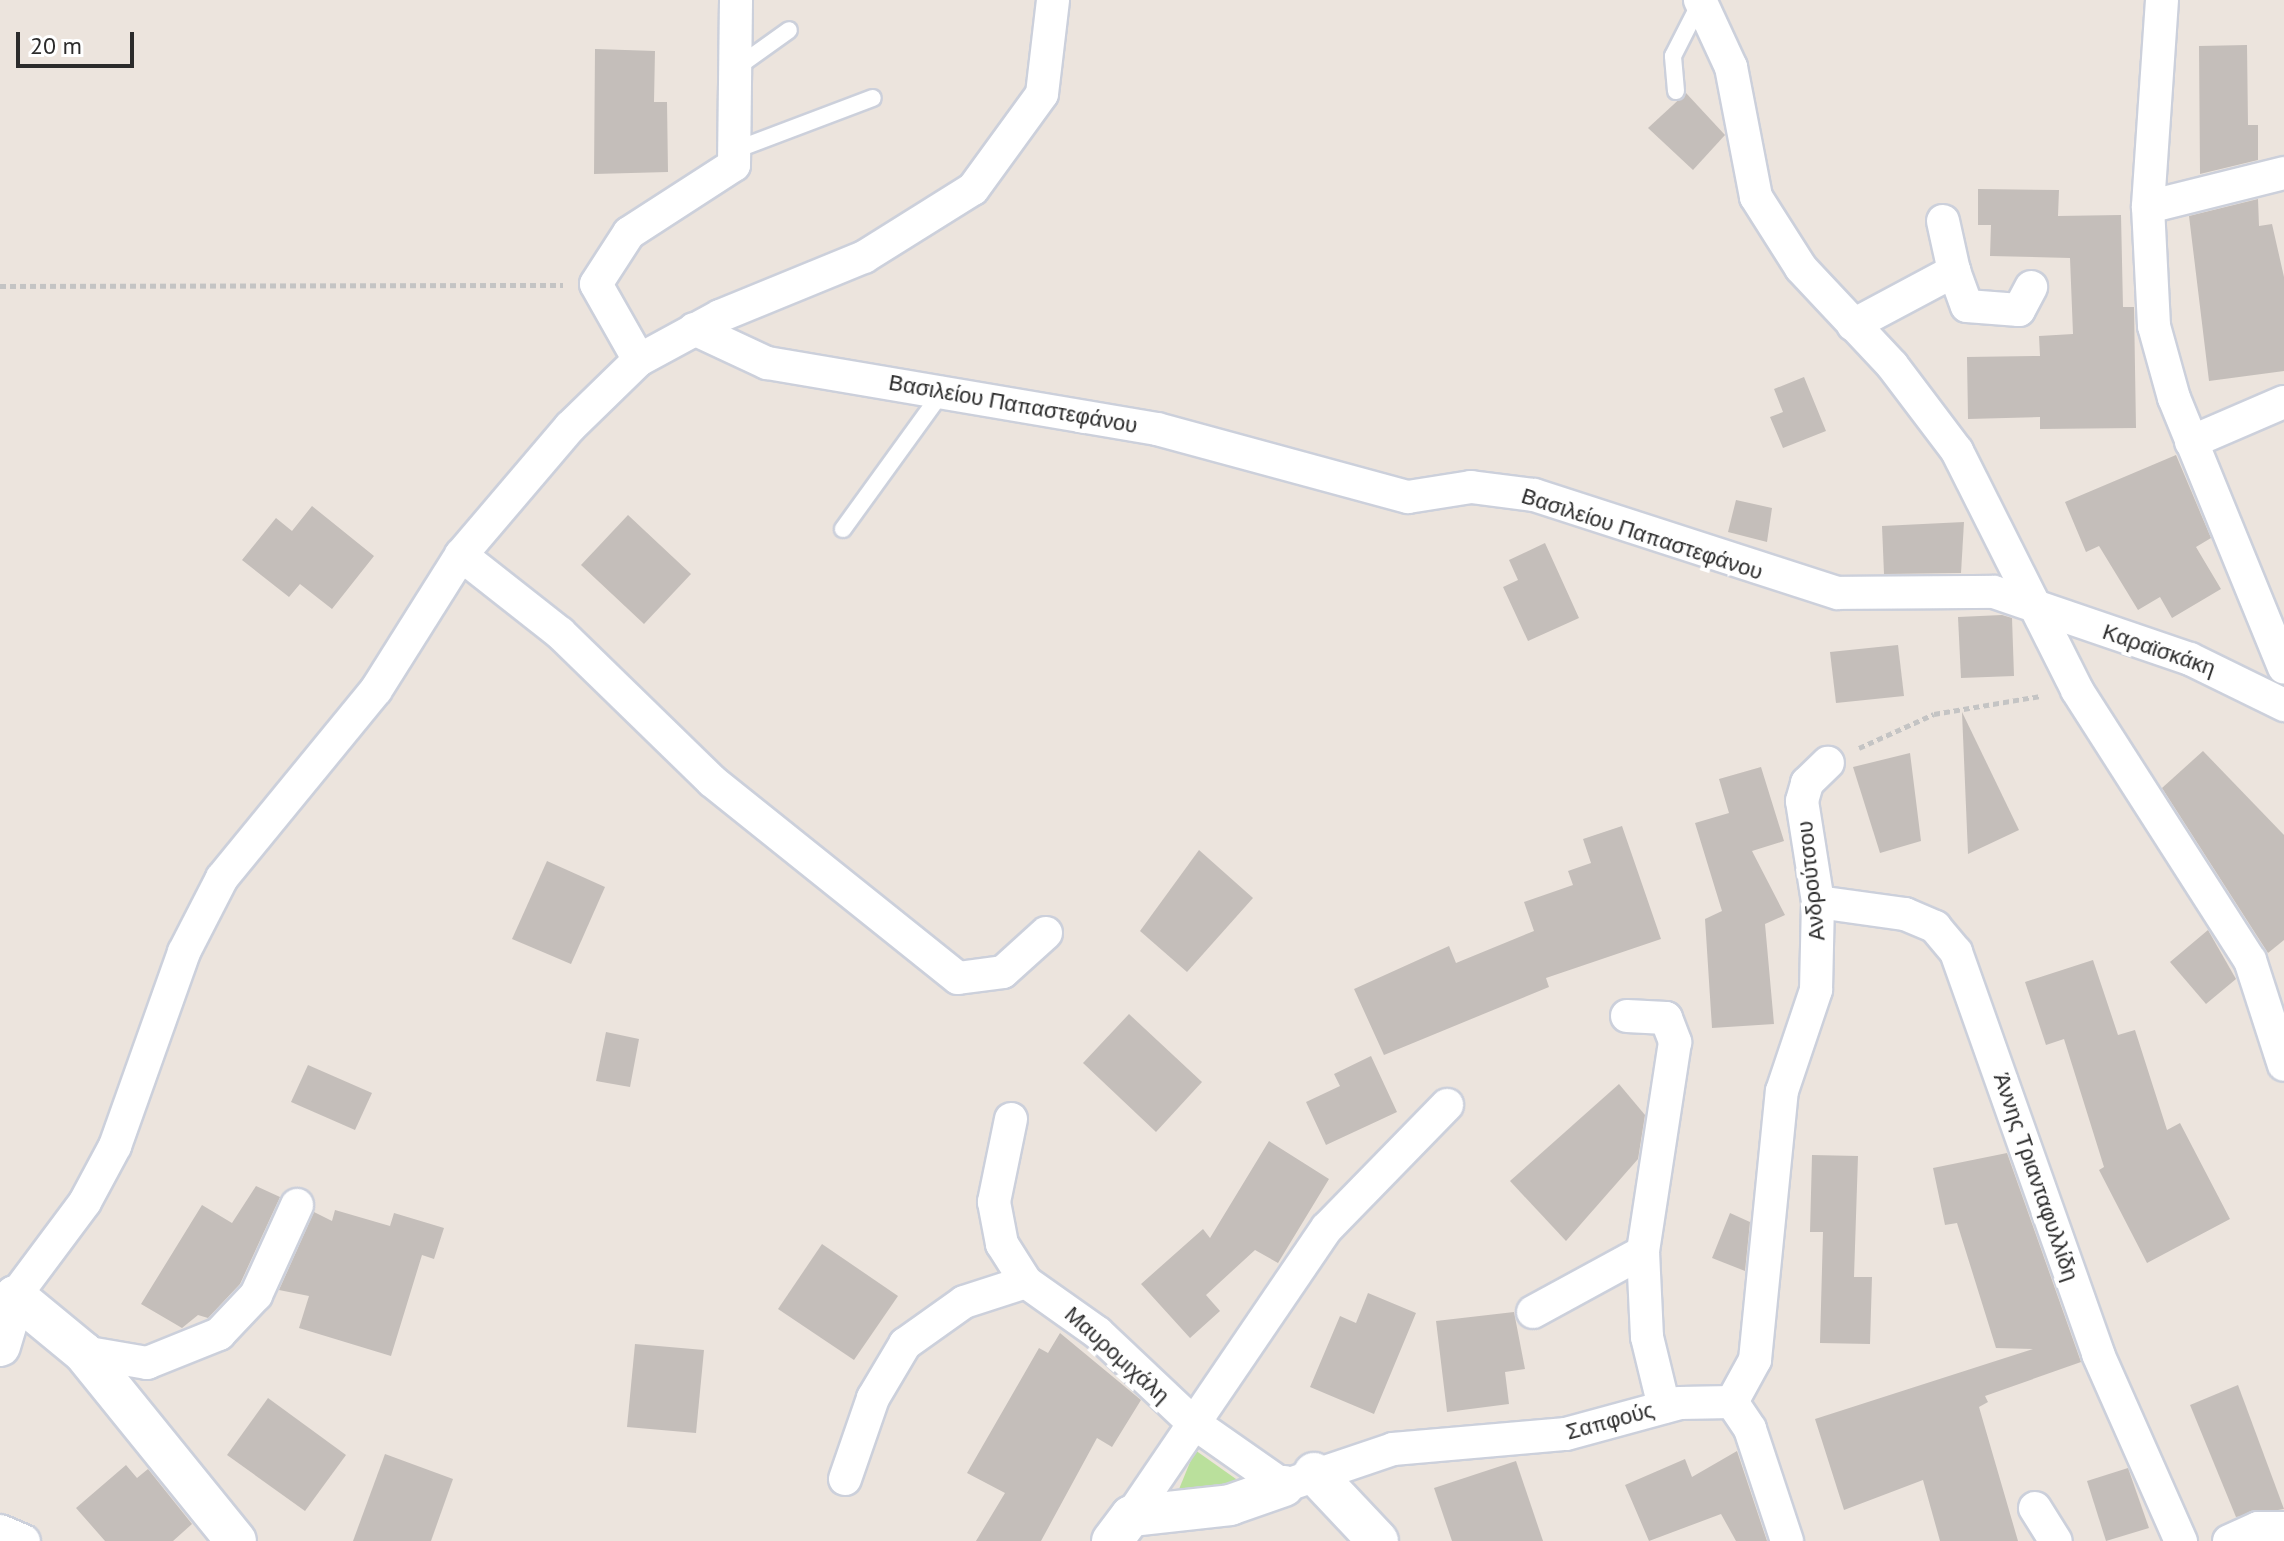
<!DOCTYPE html>
<html>
<head>
<meta charset="utf-8">
<style>
	body { margin:0 }
	#map { position:relative; width:2284px; height:1541px; overflow:hidden; background:#ece4dd; font-family:"PT Sans",sans-serif }
	div>[style] { position:absolute }
	[style*='--x'] { left:calc(var(--x)*1px); top:calc(var(--y)*1px); width:calc(var(--w)*1px); rotate:calc(var(--a)*1deg) }
	.green>* { inset:0; background:#bae09c }
	.building>* { inset:0; background:#c4beba }
	.path>* { height:5px; margin-top:-2.5px; transform-origin:0; background:repeating-linear-gradient(90deg,#c4c4c4 0 6px,transparent 0 10px) }
	.roads { filter:drop-shadow(2px 0 #ccd0db) drop-shadow(-2px 0 #ccd0db) drop-shadow(0 2px #ccd0db) drop-shadow(0 -2px #ccd0db) }
	.service>* { height:16px; margin:-8px; padding:0 8px; transform-origin:8px; border-radius:8px; background:#fff }
	.minor>* { height:32px; margin:-16px; padding:0 16px; transform-origin:16px; border-radius:16px; background:#fff }
	.tertiary>* { height:40px; margin:-20px; padding:0 20px; transform-origin:20px; border-radius:20px; background:#fff }
	span { translate:-50% -50%; white-space:nowrap; text-align:center; line-height:1.15; -webkit-text-stroke:8px #fff; paint-order:stroke }
	.street-label { font-size:22px; color:#2b2b2b }
	.scale { position:absolute; left:16px; top:32px; width:118px; height:36px; box-sizing:border-box; border:4px solid #2b2b2b; border-top:0; padding-left:10px; font-size:24px; line-height:28px; white-space:nowrap; color:#2b2b2b; -webkit-text-stroke:6px #fff; paint-order:stroke }
</style>
</head>
<body>
<div id="map">
	<div class="green">
		<div style="clip-path:polygon(1195px 1450px,1236px 1479px,1238px 1483px,1175px 1499px)"></div>
	</div>
	<div class="building">
		<div style="clip-path:polygon(2247px 45px,2248px 125px,2258px 125px,2258px 160px,2200px 174px,2199px 46px)"></div>
		<div style="clip-path:polygon(595px 49px,655px 51px,654px 102px,667px 102px,668px 172px,594px 174px)"></div>
		<div style="clip-path:polygon(1686px 93px,1725px 135px,1693px 170px,1648px 128px)"></div>
		<div style="clip-path:polygon(1978px 189px,2059px 190px,2058px 216px,2121px 215px,2123px 307px,2134px 307px,2136px 428px,2040px 429px,2040px 417px,1968px 419px,1967px 357px,2040px 356px,2039px 336px,2073px 334px,2070px 258px,1990px 256px,1991px 225px,1978px 225px)"></div>
		<div style="clip-path:polygon(2258px 199px,2259px 226px,2272px 224px,2284px 277px,2284px 371px,2209px 381px,2189px 216px)"></div>
		<div style="clip-path:polygon(1804px 377px,1826px 431px,1783px 448px,1770px 417px,1783px 412px,1774px 389px)"></div>
		<div style="clip-path:polygon(2176px 455px,2211px 538px,2196px 547px,2221px 589px,2172px 618px,2160px 597px,2138px 610px,2099px 546px,2086px 552px,2065px 502px)"></div>
		<div style="clip-path:polygon(1736px 500px,1772px 508px,1767px 542px,1728px 532px)"></div>
		<div style="clip-path:polygon(312px 506px,374px 556px,332px 609px,300px 584px,289px 597px,242px 560px,276px 518px,292px 531px)"></div>
		<div style="clip-path:polygon(628px 515px,691px 574px,644px 624px,581px 565px)"></div>
		<div style="clip-path:polygon(1964px 522px,1961px 573px,1884px 574px,1882px 526px)"></div>
		<div style="clip-path:polygon(1545px 543px,1579px 618px,1528px 641px,1503px 587px,1518px 580px,1509px 560px)"></div>
		<div style="clip-path:polygon(2002px 615px,2012px 618px,2014px 676px,1961px 678px,1958px 617px)"></div>
		<div style="clip-path:polygon(1898px 645px,1904px 696px,1836px 703px,1830px 652px)"></div>
		<div style="clip-path:polygon(1962px 712px,2019px 830px,1968px 854px)"></div>
		<div style="clip-path:polygon(2203px 751px,2284px 835px,2284px 940px,2268px 953px,2162px 788px)"></div>
		<div style="clip-path:polygon(1910px 753px,1921px 841px,1880px 853px,1853px 767px)"></div>
		<div style="clip-path:polygon(1761px 767px,1784px 841px,1752px 851px,1785px 915px,1765px 924px,1774px 1024px,1712px 1028px,1705px 919px,1722px 911px,1695px 823px,1729px 813px,1719px 779px)"></div>
		<div style="clip-path:polygon(1622px 826px,1661px 939px,1546px 978px,1549px 987px,1384px 1055px,1354px 989px,1449px 946px,1456px 963px,1534px 931px,1524px 902px,1573px 885px,1568px 871px,1591px 863px,1583px 839px)"></div>
		<div style="clip-path:polygon(1199px 850px,1253px 898px,1187px 972px,1140px 931px)"></div>
		<div style="clip-path:polygon(547px 861px,605px 887px,571px 964px,512px 939px)"></div>
		<div style="clip-path:polygon(2208px 930px,2236px 979px,2206px 1004px,2170px 962px)"></div>
		<div style="clip-path:polygon(2093px 960px,2118px 1035px,2135px 1030px,2167px 1130px,2180px 1123px,2230px 1219px,2147px 1263px,2099px 1170px,2104px 1167px,2064px 1039px,2046px 1045px,2025px 982px)"></div>
		<div style="clip-path:polygon(1129px 1014px,1202px 1082px,1156px 1132px,1083px 1063px)"></div>
		<div style="clip-path:polygon(606px 1032px,639px 1039px,630px 1087px,596px 1081px)"></div>
		<div style="clip-path:polygon(1371px 1056px,1397px 1112px,1326px 1145px,1306px 1102px,1340px 1086px,1334px 1074px)"></div>
		<div style="clip-path:polygon(308px 1065px,372px 1093px,355px 1130px,291px 1102px)"></div>
		<div style="clip-path:polygon(1619px 1084px,1645px 1115px,1638px 1159px,1566px 1241px,1510px 1181px)"></div>
		<div style="clip-path:polygon(1269px 1141px,1329px 1179px,1278px 1263px,1255px 1250px,1206px 1295px,1220px 1311px,1190px 1338px,1141px 1284px,1203px 1229px,1210px 1238px)"></div>
		<div style="clip-path:polygon(2007px 1153px,2081px 1362px,1985px 1396px,1988px 1402px,1979px 1407px,2018px 1541px,1940px 1541px,1923px 1480px,1844px 1510px,1815px 1419px,2033px 1349px,1996px 1348px,1957px 1223px,1945px 1225px,1933px 1168px)"></div>
		<div style="clip-path:polygon(1812px 1155px,1858px 1156px,1854px 1277px,1872px 1277px,1870px 1344px,1820px 1343px,1823px 1232px,1810px 1232px)"></div>
		<div style="clip-path:polygon(256px 1186px,280px 1197px,240px 1284px,208px 1318px,198px 1315px,182px 1328px,141px 1304px,202px 1205px,232px 1223px)"></div>
		<div style="clip-path:polygon(335px 1210px,390px 1226px,394px 1213px,444px 1228px,434px 1259px,422px 1255px,391px 1356px,299px 1328px,309px 1296px,279px 1290px,314px 1212px,332px 1221px)"></div>
		<div style="clip-path:polygon(1730px 1213px,1750px 1222px,1745px 1271px,1712px 1258px)"></div>
		<div style="clip-path:polygon(822px 1244px,898px 1296px,854px 1360px,778px 1309px)"></div>
		<div style="clip-path:polygon(1368px 1293px,1416px 1313px,1374px 1414px,1310px 1387px,1340px 1316px,1356px 1323px)"></div>
		<div style="clip-path:polygon(1514px 1312px,1525px 1369px,1505px 1372px,1509px 1404px,1447px 1412px,1436px 1321px)"></div>
		<div style="clip-path:polygon(1060px 1333px,1141px 1400px,1112px 1447px,1097px 1438px,1041px 1541px,976px 1541px,1005px 1493px,967px 1473px,1039px 1348px,1048px 1353px)"></div>
		<div style="clip-path:polygon(635px 1344px,704px 1350px,696px 1433px,627px 1427px)"></div>
		<div style="clip-path:polygon(2238px 1385px,2284px 1509px,2236px 1517px,2190px 1405px)"></div>
		<div style="clip-path:polygon(268px 1398px,346px 1455px,305px 1511px,227px 1455px)"></div>
		<div style="clip-path:polygon(1737px 1451px,1767px 1541px,1736px 1541px,1721px 1514px,1649px 1541px,1625px 1485px,1685px 1459px,1692px 1477px)"></div>
		<div style="clip-path:polygon(385px 1454px,453px 1479px,431px 1541px,353px 1541px)"></div>
		<div style="clip-path:polygon(1516px 1461px,1543px 1541px,1452px 1541px,1434px 1488px)"></div>
		<div style="clip-path:polygon(126px 1465px,137px 1478px,148px 1469px,192px 1524px,173px 1541px,105px 1541px,76px 1508px)"></div>
		<div style="clip-path:polygon(2128px 1468px,2149px 1528px,2106px 1541px,2087px 1481px)"></div>
	</div>
	<div class="path">
		<div style="--x:0;--y:286;--w:563;--a:-0.1"></div>
		<div style="--x:1859;--y:748;--w:82;--a:-24.4"></div>
		<div style="--x:1934;--y:714;--w:108;--a:-9.6"></div>
	</div>
	<div class="roads">
		<div class="service">
			<div style="--x:736;--y:68;--w:65;--a:-35.6"></div>
			<div style="--x:1676;--y:91;--w:35;--a:-95"></div>
			<div style="--x:1673;--y:56;--w:59;--a:-63"></div>
			<div style="--x:738;--y:149;--w:144;--a:-20.7"></div>
			<div style="--x:843;--y:529;--w:170;--a:-54.1"></div>
		</div>
		<div class="minor">
			<div style="--x:1700;--y:0;--w:74;--a:65.2"></div>
			<div style="--x:1731;--y:67;--w:132;--a:79.1"></div>
			<div style="--x:1756;--y:197;--w:84;--a:57.6"></div>
			<div style="--x:1801;--y:268;--w:133;--a:46.8"></div>
			<div style="--x:1892;--y:365;--w:108;--a:52.9"></div>
			<div style="--x:1957;--y:451;--w:267;--a:63.3"></div>
			<div style="--x:2077;--y:690;--w:321;--a:57.4"></div>
			<div style="--x:2250;--y:960;--w:110;--a:72.1"></div>
			<div style="--x:2162;--y:0;--w:207;--a:93.9"></div>
			<div style="--x:2148;--y:207;--w:119;--a:87.1"></div>
			<div style="--x:2154;--y:326;--w:75;--a:74.5"></div>
			<div style="--x:2174;--y:398;--w:291;--a:67.8"></div>
			<div style="--x:2148;--y:207;--w:140;--a:-14"></div>
			<div style="--x:1943;--y:221;--w:51;--a:77.6"></div>
			<div style="--x:1853;--y:325;--w:115;--a:-28.1"></div>
			<div style="--x:1954;--y:271;--w:37;--a:70"></div>
			<div style="--x:1967;--y:306;--w:52;--a:4.4"></div>
			<div style="--x:2019;--y:310;--w:26;--a:-62"></div>
			<div style="--x:694;--y:329;--w:81;--a:25"></div>
			<div style="--x:767;--y:363;--w:396;--a:9.6"></div>
			<div style="--x:1157;--y:429;--w:260;--a:15.2"></div>
			<div style="--x:1408;--y:497;--w:64;--a:-9"></div>
			<div style="--x:1471;--y:487;--w:64;--a:7.2"></div>
			<div style="--x:1534;--y:495;--w:319;--a:17.9"></div>
			<div style="--x:1838;--y:593;--w:156;--a:-0.4"></div>
			<div style="--x:1994;--y:592;--w:207;--a:18.9"></div>
			<div style="--x:2190;--y:659;--w:105;--a:26.1"></div>
			<div style="--x:639;--y:360;--w:87;--a:-119.5"></div>
			<div style="--x:596;--y:284;--w:61;--a:-57.1"></div>
			<div style="--x:629;--y:233;--w:125;--a:-32.9"></div>
			<div style="--x:734;--y:165;--w:165;--a:-89.3"></div>
			<div style="--x:2191;--y:442;--w:101;--a:-23.3"></div>
			<div style="--x:461;--y:555;--w:126;--a:38.2"></div>
			<div style="--x:560;--y:633;--w:212;--a:44.2"></div>
			<div style="--x:712;--y:781;--w:315;--a:38.7"></div>
			<div style="--x:958;--y:978;--w:45;--a:-7.6"></div>
			<div style="--x:1003;--y:972;--w:58;--a:-42.2"></div>
			<div style="--x:1818;--y:902;--w:88;--a:7.9"></div>
			<div style="--x:1905;--y:914;--w:33;--a:23"></div>
			<div style="--x:1935;--y:927;--w:33;--a:50"></div>
			<div style="--x:1956;--y:952;--w:426;--a:70.5"></div>
			<div style="--x:2098;--y:1354;--w:205;--a:66.1"></div>
			<div style="--x:1627;--y:1016;--w:39;--a:3"></div>
			<div style="--x:1666;--y:1018;--w:26;--a:69"></div>
			<div style="--x:1675;--y:1042;--w:212;--a:98.7"></div>
			<div style="--x:1643;--y:1252;--w:85;--a:87.3"></div>
			<div style="--x:1647;--y:1337;--w:72;--a:76.3"></div>
			<div style="--x:1011;--y:1119;--w:85;--a:101.6"></div>
			<div style="--x:994;--y:1202;--w:43;--a:79.2"></div>
			<div style="--x:1002;--y:1244;--w:45;--a:57.7"></div>
			<div style="--x:15;--y:1296;--w:117;--a:-53.3"></div>
			<div style="--x:85;--y:1202;--w:64;--a:-61.8"></div>
			<div style="--x:115;--y:1146;--w:206;--a:-70.4"></div>
			<div style="--x:184;--y:952;--w:83;--a:-62.8"></div>
			<div style="--x:222;--y:878;--w:243;--a:-50.7"></div>
			<div style="--x:376;--y:690;--w:160;--a:-57.8"></div>
			<div style="--x:461;--y:555;--w:168;--a:-49.6"></div>
			<div style="--x:570;--y:427;--w:96;--a:-44.2"></div>
			<div style="--x:639;--y:360;--w:92;--a:-28.5"></div>
			<div style="--x:720;--y:316;--w:156;--a:-22.3"></div>
			<div style="--x:864;--y:257;--w:128;--a:-32"></div>
			<div style="--x:973;--y:189;--w:117;--a:-54"></div>
			<div style="--x:1042;--y:94;--w:95;--a:-83.3"></div>
			<div style="--x:1533;--y:1312;--w:125;--a:-28.6"></div>
			<div style="--x:83;--y:1352;--w:65;--a:9.8"></div>
			<div style="--x:147;--y:1363;--w:78;--a:-21.9"></div>
			<div style="--x:219;--y:1334;--w:54;--a:-46.5"></div>
			<div style="--x:256;--y:1295;--w:99;--a:-65.5"></div>
			<div style="--x:1732;--y:1402;--w:48;--a:-61.3"></div>
			<div style="--x:1755;--y:1360;--w:270;--a:-84.3"></div>
			<div style="--x:1782;--y:1091;--w:107;--a:-71.4"></div>
			<div style="--x:1816;--y:990;--w:88;--a:-88.7"></div>
			<div style="--x:1818;--y:902;--w:102;--a:-99"></div>
			<div style="--x:1802;--y:801;--w:19;--a:-74"></div>
			<div style="--x:1807;--y:783;--w:29;--a:-44"></div>
			<div style="--x:845;--y:1479;--w:86;--a:-70.9"></div>
			<div style="--x:873;--y:1398;--w:63;--a:-59.3"></div>
			<div style="--x:905;--y:1344;--w:72;--a:-35.4"></div>
			<div style="--x:964;--y:1302;--w:65;--a:-17.9"></div>
			<div style="--x:1026;--y:1282;--w:88;--a:35.3"></div>
			<div style="--x:1098;--y:1333;--w:128;--a:43.4"></div>
			<div style="--x:1191;--y:1421;--w:113;--a:35"></div>
			<div style="--x:1284;--y:1486;--w:115;--a:-18.7"></div>
			<div style="--x:1393;--y:1449;--w:174;--a:-5"></div>
			<div style="--x:1566;--y:1434;--w:118;--a:-15.2"></div>
			<div style="--x:1680;--y:1403;--w:52;--a:-1.1"></div>
			<div style="--x:1732;--y:1402;--w:32;--a:56"></div>
			<div style="--x:1750;--y:1429;--w:118;--a:71.7"></div>
			<div style="--x:2035;--y:1508;--w:39;--a:58"></div>
			<div style="--x:1131;--y:1516;--w:348;--a:-55.8"></div>
			<div style="--x:1327;--y:1228;--w:172;--a:-45.7"></div>
			<div style="--x:0;--y:1531;--w:26;--a:23"></div>
			<div style="--x:2229;--y:1541;--w:32;--a:-24"></div>
			<div style="--x:2258;--y:1528;--w:26;--a:0"></div>
		</div>
		<div class="tertiary">
			<div style="--x:0;--y:1346;--w:52;--a:-73.3"></div>
			<div style="--x:15;--y:1296;--w:88;--a:39.5"></div>
			<div style="--x:83;--y:1352;--w:243;--a:51"></div>
			<div style="--x:1314;--y:1473;--w:93;--a:46.7"></div>
			<div style="--x:1112;--y:1541;--w:31;--a:-53"></div>
			<div style="--x:1131;--y:1516;--w:100;--a:-6.3"></div>
			<div style="--x:1230;--y:1505;--w:57;--a:-19.4"></div>
		</div>
	</div>
	<div class="street-label">
		<span style="left:1013px;top:404px;rotate:10deg">Βασιλείου Παπαστεφάνου</span>
		<span style="left:1642px;top:534px;rotate:18deg">Βασιλείου Παπαστεφάνου</span>
		<span style="left:2159px;top:650px;rotate:19deg">Καραϊσκάκη</span>
		<span style="left:1811px;top:881px;rotate:-96deg">Ανδρούτσου</span>
		<span style="left:2036px;top:1177px;rotate:71deg">Άννης Τριανταφυλλίδη</span>
		<span style="left:1117px;top:1355px;rotate:42deg">Μαυρομιχάλη</span>
		<span style="left:1610px;top:1421px;rotate:-15deg">Σαπφούς</span>
	</div>
	<div class="scale">20 m</div>
</div>
</body>
</html>
